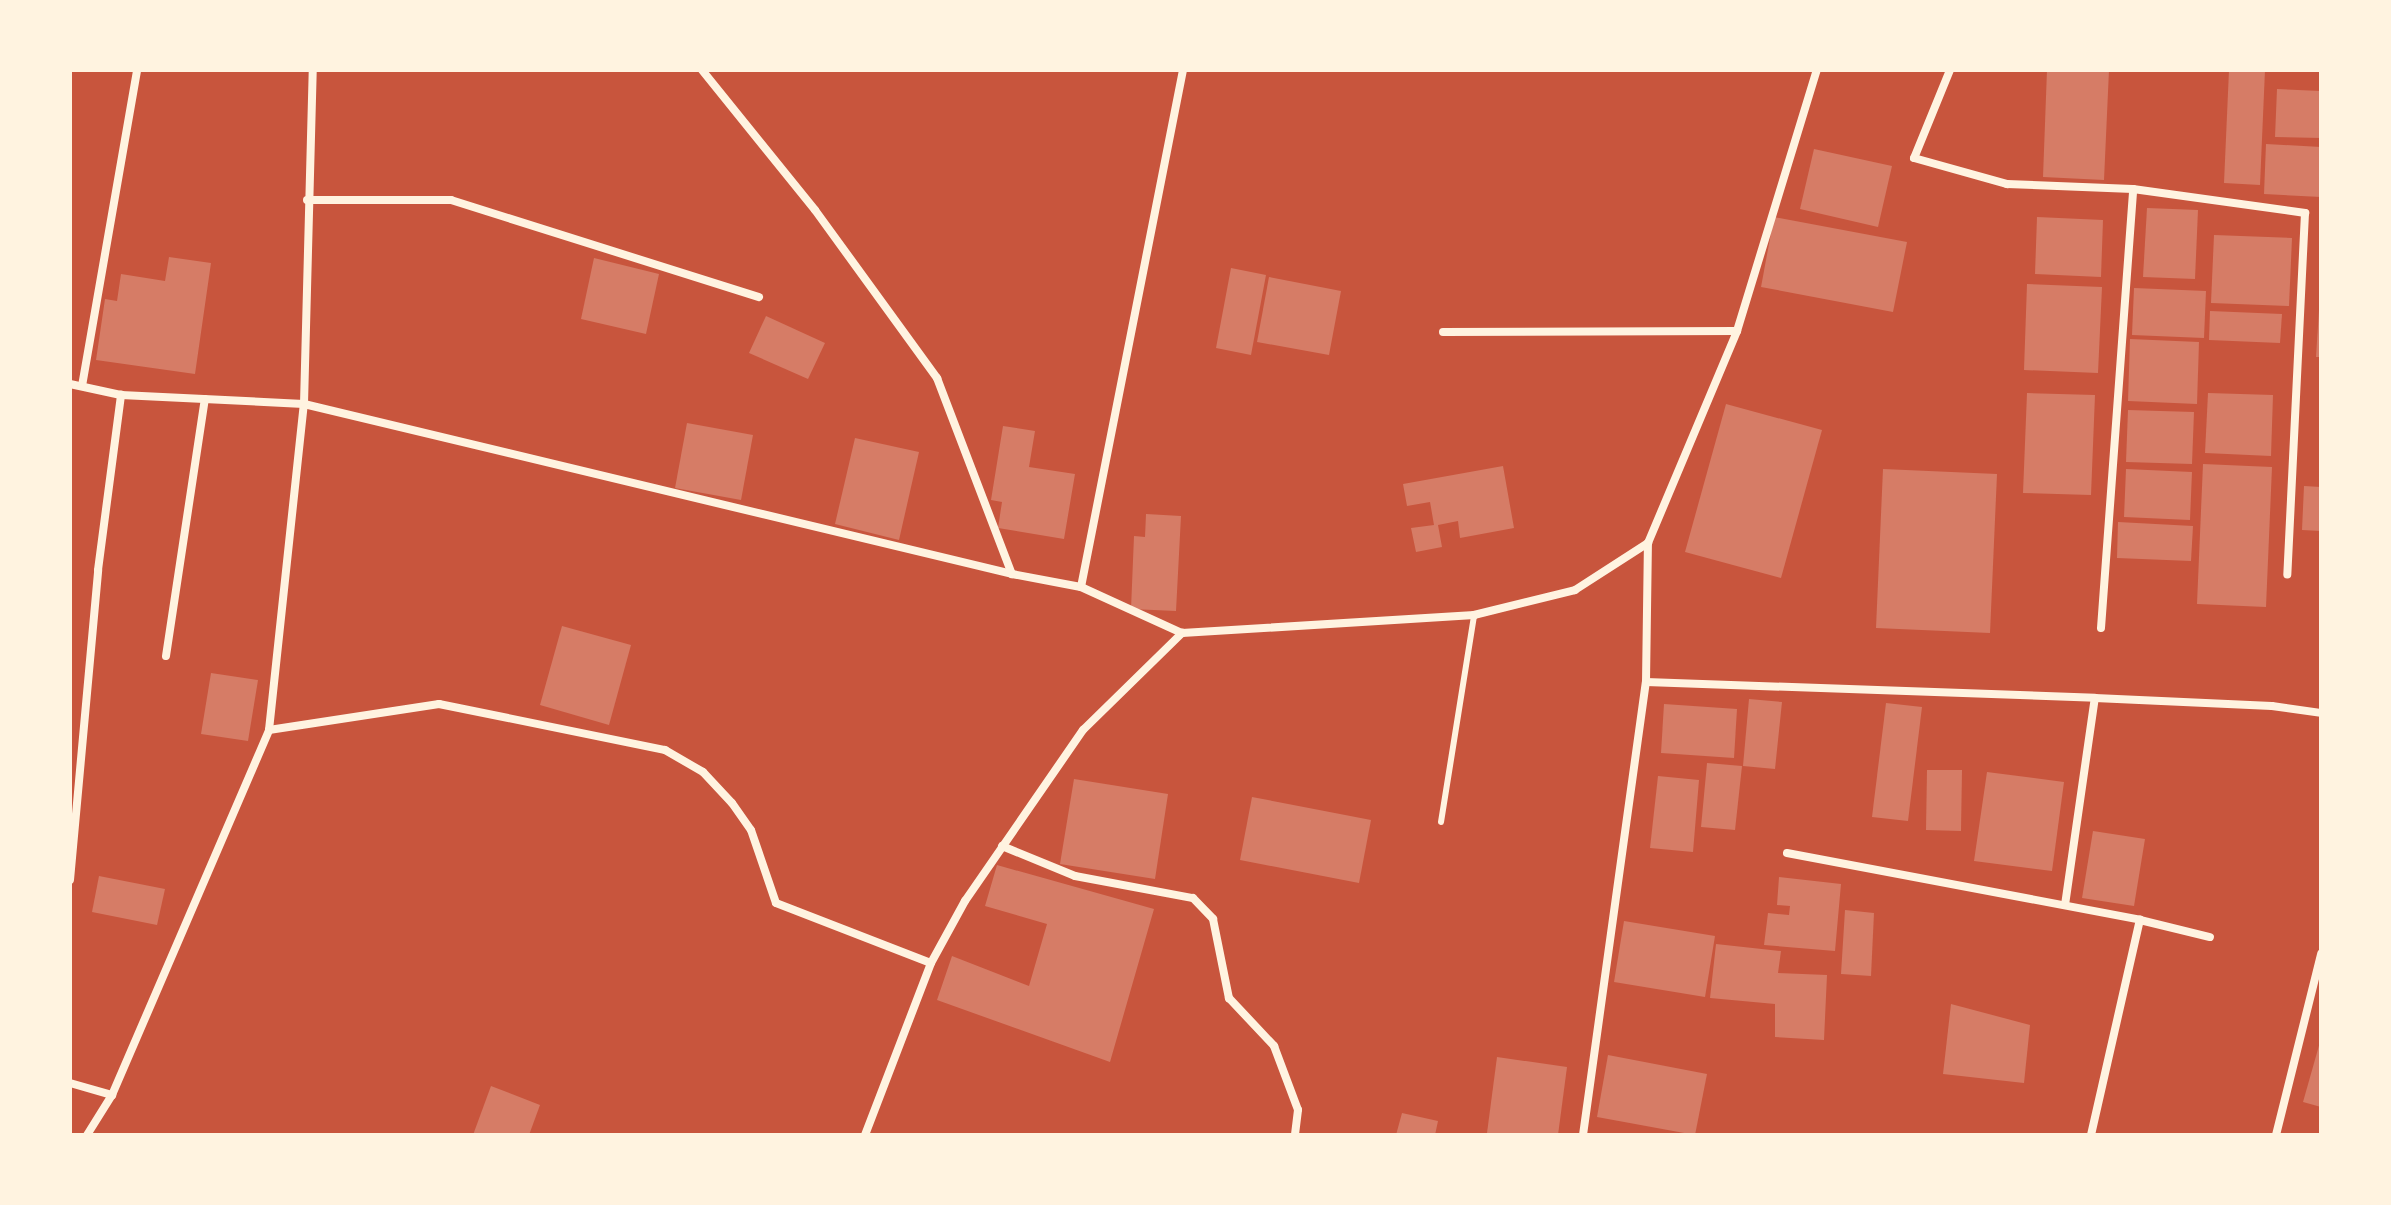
<!DOCTYPE html>
<html>
<head>
<meta charset="utf-8">
<style>
	body { margin:0 }
	#map { position:relative; width:2391px; height:1205px; overflow:hidden; background:#c8553d; font-family:"DejaVu Sans",sans-serif }
	div>[style] { position:absolute }
	[style*='--x'] { left:calc(var(--x)*1px); top:calc(var(--y)*1px); width:calc(var(--w)*1px); rotate:calc(var(--a)*1deg) }
	.building>* { inset:0; background:#d67c66 }
	.service>* { height:6px; margin:-3px; padding:0 3px; transform-origin:3px; border-radius:3px; background:#fff3e0 }
	.minor>* { height:8px; margin:-4px; padding:0 4px; transform-origin:4px; border-radius:4px; background:#fff3e0 }
	span { translate:-50% -50%; white-space:nowrap; text-align:center; line-height:1.15; -webkit-text-stroke:7px #fff3e0; paint-order:stroke }
	.frame { position:absolute; inset:0; border:72px solid #fff3e0; pointer-events:none }
</style>
</head>
<body>
<div id="map">
	<div class="building">
		<div style="clip-path:polygon(2047px 70px,2109px 70px,2104px 180px,2043px 177px)"></div>
		<div style="clip-path:polygon(2229px 70px,2265px 70px,2260px 185px,2224px 183px)"></div>
		<div style="clip-path:polygon(2277px 89px,2321px 91px,2321px 138px,2275px 137px)"></div>
		<div style="clip-path:polygon(2266px 144px,2321px 147px,2321px 197px,2264px 194px)"></div>
		<div style="clip-path:polygon(1814px 149px,1892px 166px,1878px 227px,1800px 209px)"></div>
		<div style="clip-path:polygon(2147px 208px,2198px 210px,2195px 279px,2143px 277px)"></div>
		<div style="clip-path:polygon(1774px 217px,1907px 242px,1893px 312px,1761px 287px)"></div>
		<div style="clip-path:polygon(2037px 217px,2103px 220px,2101px 277px,2035px 274px)"></div>
		<div style="clip-path:polygon(2214px 235px,2292px 238px,2289px 306px,2211px 303px)"></div>
		<div style="clip-path:polygon(169px 257px,211px 263px,195px 374px,96px 360px,105px 299px,117px 301px,121px 274px,165px 281px)"></div>
		<div style="clip-path:polygon(594px 258px,659px 274px,646px 334px,581px 319px)"></div>
		<div style="clip-path:polygon(1231px 268px,1266px 275px,1251px 355px,1216px 348px)"></div>
		<div style="clip-path:polygon(1269px 277px,1341px 291px,1329px 355px,1257px 342px)"></div>
		<div style="clip-path:polygon(2027px 284px,2102px 287px,2098px 373px,2024px 370px)"></div>
		<div style="clip-path:polygon(2134px 288px,2206px 291px,2204px 338px,2132px 335px)"></div>
		<div style="clip-path:polygon(2319px 310px,2321px 310px,2321px 357px,2316px 357px)"></div>
		<div style="clip-path:polygon(2210px 311px,2282px 314px,2280px 343px,2209px 340px)"></div>
		<div style="clip-path:polygon(766px 316px,825px 343px,808px 379px,749px 353px)"></div>
		<div style="clip-path:polygon(2130px 339px,2199px 342px,2197px 404px,2128px 401px)"></div>
		<div style="clip-path:polygon(2027px 393px,2095px 395px,2091px 495px,2023px 493px)"></div>
		<div style="clip-path:polygon(2208px 393px,2273px 395px,2271px 456px,2205px 453px)"></div>
		<div style="clip-path:polygon(1726px 404px,1822px 430px,1781px 578px,1685px 552px)"></div>
		<div style="clip-path:polygon(2128px 410px,2194px 412px,2192px 464px,2126px 462px)"></div>
		<div style="clip-path:polygon(687px 423px,753px 435px,741px 500px,675px 488px)"></div>
		<div style="clip-path:polygon(1003px 426px,1035px 431px,1029px 467px,1075px 474px,1064px 539px,998px 528px,1002px 502px,991px 500px)"></div>
		<div style="clip-path:polygon(855px 438px,919px 452px,899px 540px,835px 524px)"></div>
		<div style="clip-path:polygon(2203px 464px,2272px 467px,2266px 607px,2197px 604px)"></div>
		<div style="clip-path:polygon(1503px 466px,1514px 528px,1460px 538px,1458px 521px,1438px 525px,1442px 547px,1416px 552px,1411px 528px,1434px 525px,1430px 502px,1407px 506px,1403px 484px)"></div>
		<div style="clip-path:polygon(1883px 469px,1997px 474px,1990px 633px,1876px 628px)"></div>
		<div style="clip-path:polygon(2126px 469px,2192px 472px,2190px 520px,2124px 517px)"></div>
		<div style="clip-path:polygon(2304px 486px,2321px 487px,2321px 531px,2302px 530px)"></div>
		<div style="clip-path:polygon(1146px 514px,1181px 516px,1176px 611px,1131px 609px,1134px 536px,1145px 537px)"></div>
		<div style="clip-path:polygon(2118px 522px,2193px 526px,2191px 561px,2117px 558px)"></div>
		<div style="clip-path:polygon(562px 626px,631px 645px,609px 725px,540px 705px)"></div>
		<div style="clip-path:polygon(211px 673px,258px 680px,248px 741px,201px 734px)"></div>
		<div style="clip-path:polygon(1749px 699px,1782px 702px,1775px 769px,1743px 766px)"></div>
		<div style="clip-path:polygon(1886px 703px,1922px 707px,1908px 821px,1872px 817px)"></div>
		<div style="clip-path:polygon(1664px 704px,1737px 709px,1734px 758px,1661px 753px)"></div>
		<div style="clip-path:polygon(1707px 763px,1742px 766px,1735px 830px,1701px 827px)"></div>
		<div style="clip-path:polygon(1927px 770px,1962px 770px,1961px 831px,1926px 830px)"></div>
		<div style="clip-path:polygon(1987px 772px,2064px 782px,2052px 871px,1974px 861px)"></div>
		<div style="clip-path:polygon(1658px 776px,1699px 780px,1693px 852px,1650px 848px)"></div>
		<div style="clip-path:polygon(1074px 779px,1168px 794px,1155px 879px,1060px 864px)"></div>
		<div style="clip-path:polygon(1252px 797px,1371px 820px,1359px 883px,1240px 860px)"></div>
		<div style="clip-path:polygon(2093px 831px,2145px 839px,2134px 906px,2082px 898px)"></div>
		<div style="clip-path:polygon(997px 865px,1154px 909px,1110px 1062px,937px 1000px,952px 956px,1029px 986px,1047px 924px,985px 906px)"></div>
		<div style="clip-path:polygon(99px 876px,165px 889px,157px 925px,92px 912px)"></div>
		<div style="clip-path:polygon(1779px 877px,1841px 884px,1835px 951px,1764px 945px,1768px 913px,1789px 915px,1790px 906px,1777px 905px)"></div>
		<div style="clip-path:polygon(1845px 910px,1874px 913px,1871px 976px,1841px 974px)"></div>
		<div style="clip-path:polygon(1624px 921px,1715px 936px,1705px 997px,1614px 982px)"></div>
		<div style="clip-path:polygon(1716px 944px,1781px 951px,1778px 973px,1827px 975px,1824px 1040px,1775px 1037px,1775px 1004px,1710px 998px)"></div>
		<div style="clip-path:polygon(1951px 1004px,2030px 1025px,2024px 1083px,1943px 1074px)"></div>
		<div style="clip-path:polygon(2320px 1042px,2321px 1042px,2321px 1107px,2303px 1102px)"></div>
		<div style="clip-path:polygon(1608px 1055px,1707px 1074px,1695px 1135px,1597px 1117px)"></div>
		<div style="clip-path:polygon(1497px 1057px,1567px 1067px,1558px 1135px,1487px 1133px)"></div>
		<div style="clip-path:polygon(491px 1086px,540px 1105px,529px 1135px,473px 1135px)"></div>
		<div style="clip-path:polygon(1402px 1113px,1438px 1121px,1435px 1135px,1396px 1135px)"></div>
	</div>
	<div class="service">
		<div style="--x:1441;--y:822;--w:210;--a:-80.9"></div>
	</div>
	<div class="minor">
		<div style="--x:702;--y:70;--w:180;--a:51.1"></div>
		<div style="--x:815;--y:210;--w:208;--a:54"></div>
		<div style="--x:937;--y:378;--w:210;--a:69.1"></div>
		<div style="--x:1950;--y:70;--w:95;--a:112.2"></div>
		<div style="--x:1914;--y:158;--w:97;--a:15.6"></div>
		<div style="--x:2007;--y:184;--w:126;--a:2.3"></div>
		<div style="--x:2133;--y:189;--w:174;--a:7.9"></div>
		<div style="--x:2305;--y:213;--w:362;--a:92.8"></div>
		<div style="--x:307;--y:200;--w:144;--a:0"></div>
		<div style="--x:451;--y:200;--w:323;--a:17.5"></div>
		<div style="--x:1443;--y:332;--w:294;--a:-0.2"></div>
		<div style="--x:70;--y:384;--w:52;--a:12.2"></div>
		<div style="--x:121;--y:395;--w:183;--a:2.8"></div>
		<div style="--x:304;--y:404;--w:728;--a:13.5"></div>
		<div style="--x:1012;--y:574;--w:70;--a:10.7"></div>
		<div style="--x:1081;--y:587;--w:111;--a:24.5"></div>
		<div style="--x:1182;--y:633;--w:293;--a:-3.5"></div>
		<div style="--x:1474;--y:615;--w:104;--a:-13.9"></div>
		<div style="--x:1575;--y:590;--w:87;--a:-32.8"></div>
		<div style="--x:82;--y:386;--w:321;--a:-80.1"></div>
		<div style="--x:1081;--y:587;--w:527;--a:-78.84"></div>
		<div style="--x:2101;--y:628;--w:440;--a:-85.8"></div>
		<div style="--x:166;--y:656;--w:260;--a:-81.4"></div>
		<div style="--x:1646;--y:682;--w:449;--a:2"></div>
		<div style="--x:2095;--y:698;--w:177;--a:2.6"></div>
		<div style="--x:2272;--y:706;--w:49;--a:8.1"></div>
		<div style="--x:269;--y:730;--w:172;--a:-8.7"></div>
		<div style="--x:439;--y:704;--w:231;--a:11.5"></div>
		<div style="--x:665;--y:750;--w:44;--a:30.1"></div>
		<div style="--x:703;--y:772;--w:42;--a:46.9"></div>
		<div style="--x:732;--y:803;--w:33;--a:55"></div>
		<div style="--x:751;--y:830;--w:77;--a:71.1"></div>
		<div style="--x:776;--y:903;--w:166;--a:21.2"></div>
		<div style="--x:1002;--y:846;--w:79;--a:22.3"></div>
		<div style="--x:1075;--y:876;--w:120;--a:10.6"></div>
		<div style="--x:1193;--y:898;--w:29;--a:46"></div>
		<div style="--x:1213;--y:919;--w:81;--a:78.6"></div>
		<div style="--x:1229;--y:998;--w:66;--a:46.8"></div>
		<div style="--x:1274;--y:1046;--w:68;--a:69.4"></div>
		<div style="--x:1298;--y:1110;--w:25;--a:97"></div>
		<div style="--x:1787;--y:853;--w:359;--a:10.7"></div>
		<div style="--x:2140;--y:920;--w:72;--a:13.7"></div>
		<div style="--x:70;--y:880;--w:311;--a:-84.8"></div>
		<div style="--x:98;--y:570;--w:177;--a:-82.5"></div>
		<div style="--x:2065;--y:905;--w:209;--a:-81.8"></div>
		<div style="--x:70;--y:1083;--w:44;--a:15.9"></div>
		<div style="--x:87;--y:1135;--w:47;--a:-58"></div>
		<div style="--x:112;--y:1095;--w:397;--a:-66.7"></div>
		<div style="--x:269;--y:730;--w:328;--a:-83.9"></div>
		<div style="--x:304;--y:404;--w:334;--a:-88.5"></div>
		<div style="--x:865;--y:1135;--w:184;--a:-69"></div>
		<div style="--x:931;--y:963;--w:71;--a:-61.3"></div>
		<div style="--x:965;--y:901;--w:208;--a:-55.4"></div>
		<div style="--x:1083;--y:730;--w:139;--a:-44.4"></div>
		<div style="--x:1583;--y:1135;--w:457;--a:-82.1"></div>
		<div style="--x:1646;--y:682;--w:139;--a:-89.2"></div>
		<div style="--x:1648;--y:543;--w:230;--a:-67.2"></div>
		<div style="--x:1737;--y:331;--w:273;--a:-73"></div>
		<div style="--x:2091;--y:1135;--w:221;--a:-77.2"></div>
		<div style="--x:2276;--y:1135;--w:187;--a:-76"></div>
	</div>
	<div class="frame"></div>
</div>
</body>
</html>
